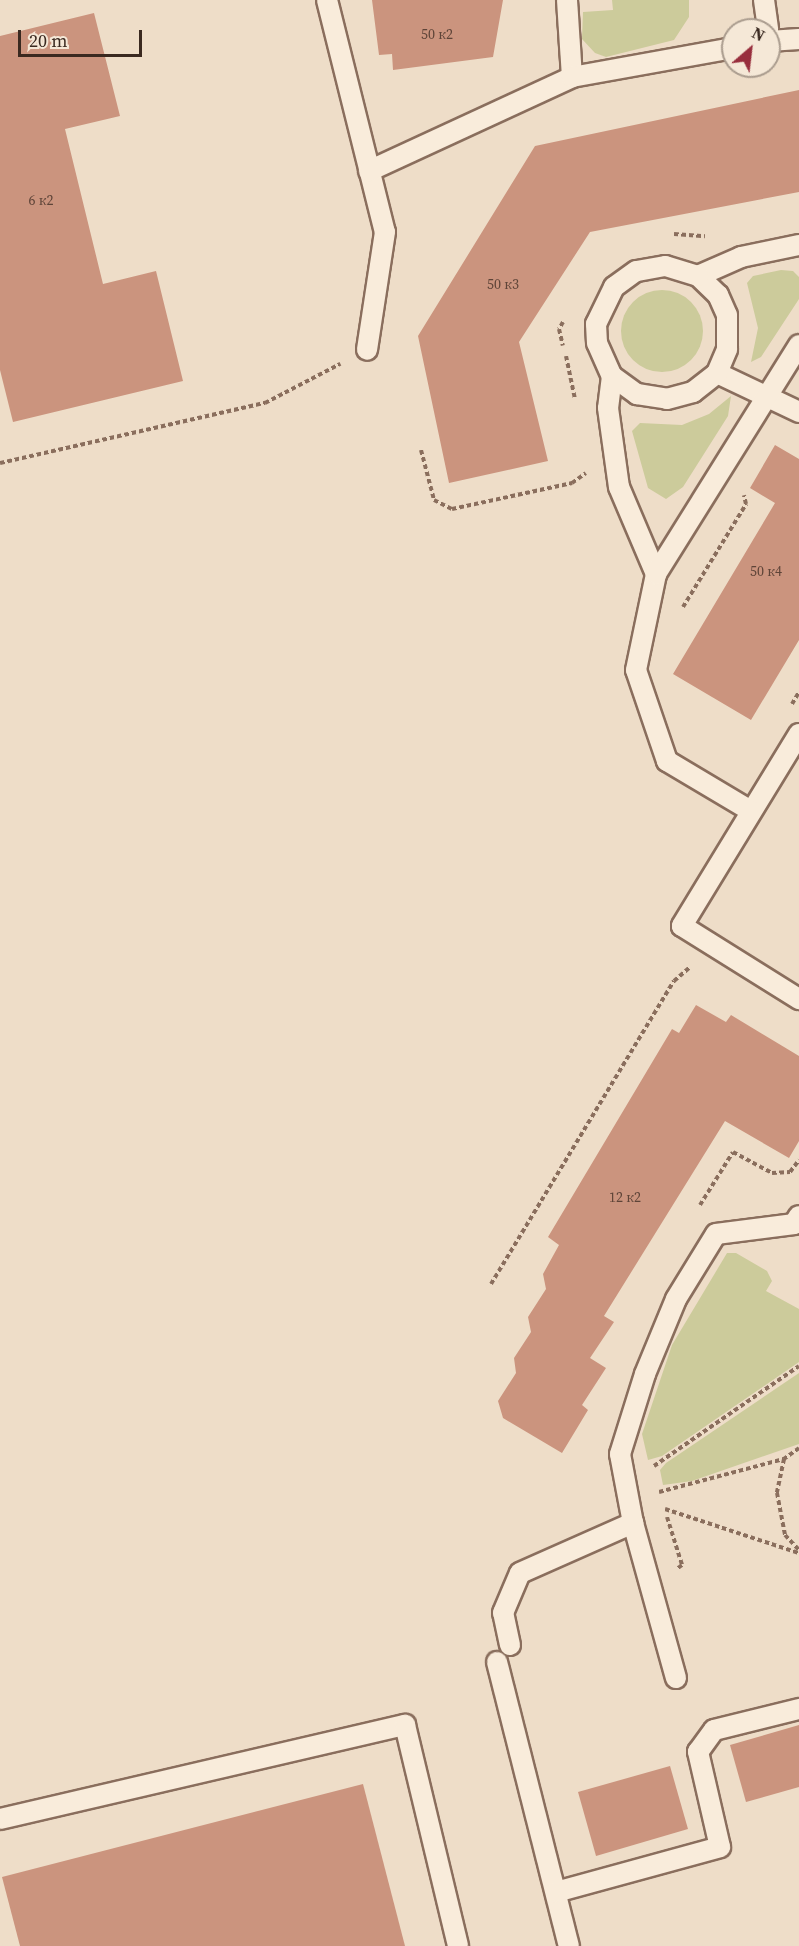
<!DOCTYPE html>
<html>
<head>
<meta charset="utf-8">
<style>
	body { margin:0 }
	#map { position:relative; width:799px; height:1946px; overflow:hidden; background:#eeddc8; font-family:"Source Serif 4",serif }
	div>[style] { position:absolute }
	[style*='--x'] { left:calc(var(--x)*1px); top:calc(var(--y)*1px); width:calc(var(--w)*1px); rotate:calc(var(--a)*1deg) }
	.green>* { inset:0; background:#cccb9b }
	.round { border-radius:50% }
	.building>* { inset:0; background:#cb947e }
	.path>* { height:4px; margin-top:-2px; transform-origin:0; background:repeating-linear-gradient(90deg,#8a6e5d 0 4.5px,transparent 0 7.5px) }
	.roads { filter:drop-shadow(2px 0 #8a6e5d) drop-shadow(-2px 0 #8a6e5d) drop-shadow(0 2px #8a6e5d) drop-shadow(0 -2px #8a6e5d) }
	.lane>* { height:20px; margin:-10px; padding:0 10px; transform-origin:10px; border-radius:10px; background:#f9ecdb }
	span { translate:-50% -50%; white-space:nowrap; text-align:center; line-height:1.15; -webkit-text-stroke:5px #f5e8d7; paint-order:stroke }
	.number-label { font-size:14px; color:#5e4438 }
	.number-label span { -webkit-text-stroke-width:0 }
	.north { position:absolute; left:721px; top:18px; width:60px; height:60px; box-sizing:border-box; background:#f5e8d7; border:2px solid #aa9c8e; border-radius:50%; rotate:28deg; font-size:16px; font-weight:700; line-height:24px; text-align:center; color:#3a2920 }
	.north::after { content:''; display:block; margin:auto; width:21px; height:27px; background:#982e3d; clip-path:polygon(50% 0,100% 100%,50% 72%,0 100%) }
	.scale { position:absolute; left:18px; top:30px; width:124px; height:27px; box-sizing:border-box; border:3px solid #3a2920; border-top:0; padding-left:8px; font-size:18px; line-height:21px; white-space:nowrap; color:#3a2920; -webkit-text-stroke:4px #f5e8d7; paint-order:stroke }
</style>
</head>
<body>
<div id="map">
	<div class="green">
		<div style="clip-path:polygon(612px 0,689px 0,689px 17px,674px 40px,606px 57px,595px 53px,582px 39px,583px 12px,613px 10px)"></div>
		<div style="clip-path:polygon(781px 270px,793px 271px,799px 277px,799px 299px,761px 357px,751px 362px,758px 328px,747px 283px,753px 276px)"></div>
		<div class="round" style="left:621px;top:290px;width:82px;height:82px"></div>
		<div style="clip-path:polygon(731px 396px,728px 416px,683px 487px,666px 499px,648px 488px,632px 431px,640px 423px,682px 425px,709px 414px)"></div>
		<div style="clip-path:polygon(727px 1253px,736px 1253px,767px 1271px,772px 1281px,766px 1291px,799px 1309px,799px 1362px,662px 1456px,648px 1460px,642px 1434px,672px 1345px)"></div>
		<div style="clip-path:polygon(799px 1373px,799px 1444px,692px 1481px,663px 1485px,660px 1470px,666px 1463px)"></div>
	</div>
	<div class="building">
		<div style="clip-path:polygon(372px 0,503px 0,493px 57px,393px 70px,392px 54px,379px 55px)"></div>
		<div style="clip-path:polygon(94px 13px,120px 116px,65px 129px,103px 284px,156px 271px,183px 381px,13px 422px,0 370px,0 36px)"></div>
		<div style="clip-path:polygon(799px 90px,799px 192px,590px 232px,519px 342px,548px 461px,449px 483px,418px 336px,535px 146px)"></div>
		<div style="clip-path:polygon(775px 445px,799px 459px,799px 640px,751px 720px,673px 674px,775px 503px,750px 488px)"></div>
		<div style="clip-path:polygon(696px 1005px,726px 1022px,731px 1015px,799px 1056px,799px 1141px,789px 1158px,725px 1121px,604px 1316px,614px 1322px,590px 1358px,606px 1368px,582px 1405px,588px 1410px,562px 1453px,503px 1418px,498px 1401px,516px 1373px,514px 1358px,531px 1332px,528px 1317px,546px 1289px,543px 1274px,559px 1245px,548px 1237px,672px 1029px,679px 1033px)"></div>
		<div style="clip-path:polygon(799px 1725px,799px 1787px,746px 1802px,730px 1745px)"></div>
		<div style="clip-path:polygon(670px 1766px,688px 1829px,596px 1856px,578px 1792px)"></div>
		<div style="clip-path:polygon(363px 1784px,405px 1946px,20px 1946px,2px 1877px)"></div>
	</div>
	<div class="path">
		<div style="--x:674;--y:234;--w:31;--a:4"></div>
		<div style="--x:563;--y:322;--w:8;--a:120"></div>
		<div style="--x:559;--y:329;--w:17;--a:77"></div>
		<div style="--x:566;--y:356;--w:44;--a:78.2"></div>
		<div style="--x:421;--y:450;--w:52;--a:75.4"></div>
		<div style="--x:434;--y:500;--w:20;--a:27"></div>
		<div style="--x:452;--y:509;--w:123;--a:-12.2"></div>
		<div style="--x:572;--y:483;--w:17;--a:-36"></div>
		<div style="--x:0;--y:463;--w:272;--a:-12.8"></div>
		<div style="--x:265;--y:403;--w:85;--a:-27.5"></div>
		<div style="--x:683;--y:607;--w:121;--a:-58.5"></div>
		<div style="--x:746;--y:504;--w:9;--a:-103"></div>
		<div style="--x:792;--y:704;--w:14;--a:-60"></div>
		<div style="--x:700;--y:1205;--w:62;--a:-58.1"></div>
		<div style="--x:733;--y:1152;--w:44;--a:28.3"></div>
		<div style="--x:772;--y:1173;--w:18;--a:-3"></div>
		<div style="--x:790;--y:1172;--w:15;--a:-53"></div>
		<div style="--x:491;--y:1284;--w:354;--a:-58.9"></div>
		<div style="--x:674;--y:981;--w:20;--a:-41"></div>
		<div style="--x:799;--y:1448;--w:19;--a:144"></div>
		<div style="--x:784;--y:1459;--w:35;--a:102"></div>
		<div style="--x:777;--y:1493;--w:43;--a:79.2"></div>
		<div style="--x:785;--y:1535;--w:21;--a:47"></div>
		<div style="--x:654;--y:1466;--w:176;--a:-34.6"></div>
		<div style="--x:659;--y:1492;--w:129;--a:-14.8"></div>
		<div style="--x:665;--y:1509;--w:141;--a:18.2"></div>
		<div style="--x:667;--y:1517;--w:50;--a:72.6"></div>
		<div style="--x:682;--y:1565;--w:5;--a:143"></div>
	</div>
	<div class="roads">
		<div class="lane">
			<div style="--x:327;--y:0;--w:239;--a:76"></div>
			<div style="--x:385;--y:232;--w:119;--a:98.7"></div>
			<div style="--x:567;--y:0;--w:77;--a:86.3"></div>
			<div style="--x:764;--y:0;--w:30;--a:82"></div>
			<div style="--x:769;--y:41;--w:30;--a:-4"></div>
			<div style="--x:369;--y:171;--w:224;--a:-24.8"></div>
			<div style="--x:572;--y:77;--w:164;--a:-10.2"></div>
			<div style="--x:698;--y:276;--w:47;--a:-23.8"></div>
			<div style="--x:741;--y:257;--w:59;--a:-11.7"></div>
			<div style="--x:717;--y:373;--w:91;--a:25.4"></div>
			<div style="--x:612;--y:376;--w:31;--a:36"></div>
			<div style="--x:637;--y:394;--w:30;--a:9"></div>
			<div style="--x:667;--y:399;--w:27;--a:-15"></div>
			<div style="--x:693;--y:392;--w:31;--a:-38"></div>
			<div style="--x:717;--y:373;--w:26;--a:-67"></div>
			<div style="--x:727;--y:349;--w:34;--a:-90"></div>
			<div style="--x:727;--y:315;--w:22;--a:-114"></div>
			<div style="--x:718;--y:295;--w:28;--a:-136"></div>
			<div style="--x:698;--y:276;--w:34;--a:-163"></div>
			<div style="--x:665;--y:266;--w:29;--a:170"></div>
			<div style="--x:636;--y:271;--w:27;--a:144"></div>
			<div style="--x:614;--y:287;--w:41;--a:115.9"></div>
			<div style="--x:596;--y:324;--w:19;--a:87"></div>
			<div style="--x:597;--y:343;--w:36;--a:66"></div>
			<div style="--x:612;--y:376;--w:32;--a:97"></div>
			<div style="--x:608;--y:408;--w:80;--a:82.1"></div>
			<div style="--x:619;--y:487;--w:95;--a:67"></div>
			<div style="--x:799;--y:734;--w:225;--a:121.4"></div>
			<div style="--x:682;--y:926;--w:138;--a:32"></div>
			<div style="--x:751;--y:811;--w:98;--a:-149.2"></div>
			<div style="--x:667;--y:761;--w:96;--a:-108.8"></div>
			<div style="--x:636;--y:670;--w:98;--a:-78.2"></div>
			<div style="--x:656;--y:574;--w:270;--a:-58"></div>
			<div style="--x:510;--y:1645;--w:33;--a:-102"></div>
			<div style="--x:503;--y:1613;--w:43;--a:-67"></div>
			<div style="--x:520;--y:1573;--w:124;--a:-23.9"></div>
			<div style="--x:497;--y:1662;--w:293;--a:75.8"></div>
			<div style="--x:676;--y:1678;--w:161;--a:-105.5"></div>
			<div style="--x:633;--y:1523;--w:70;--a:-100.7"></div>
			<div style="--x:620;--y:1454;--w:84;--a:-72.6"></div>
			<div style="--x:645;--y:1374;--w:81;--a:-67.5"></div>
			<div style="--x:676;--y:1299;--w:76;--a:-58.4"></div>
			<div style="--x:716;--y:1234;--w:79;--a:-7.3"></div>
			<div style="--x:794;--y:1224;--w:9;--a:-58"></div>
			<div style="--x:0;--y:1819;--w:416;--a:-13.1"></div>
			<div style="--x:405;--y:1725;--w:227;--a:76.5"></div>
			<div style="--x:556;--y:1892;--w:170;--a:-15.3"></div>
			<div style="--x:720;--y:1847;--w:98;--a:-103"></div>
			<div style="--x:698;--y:1752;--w:27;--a:-54"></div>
			<div style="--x:714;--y:1730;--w:88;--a:-13.9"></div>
		</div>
	</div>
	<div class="number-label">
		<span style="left:437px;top:34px">50 к2</span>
		<span style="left:41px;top:200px">6 к2</span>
		<span style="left:503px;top:284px">50 к3</span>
		<span style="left:766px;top:571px">50 к4</span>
		<span style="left:625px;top:1197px">12 к2</span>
	</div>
	<div class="north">N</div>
	<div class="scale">20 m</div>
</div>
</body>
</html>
